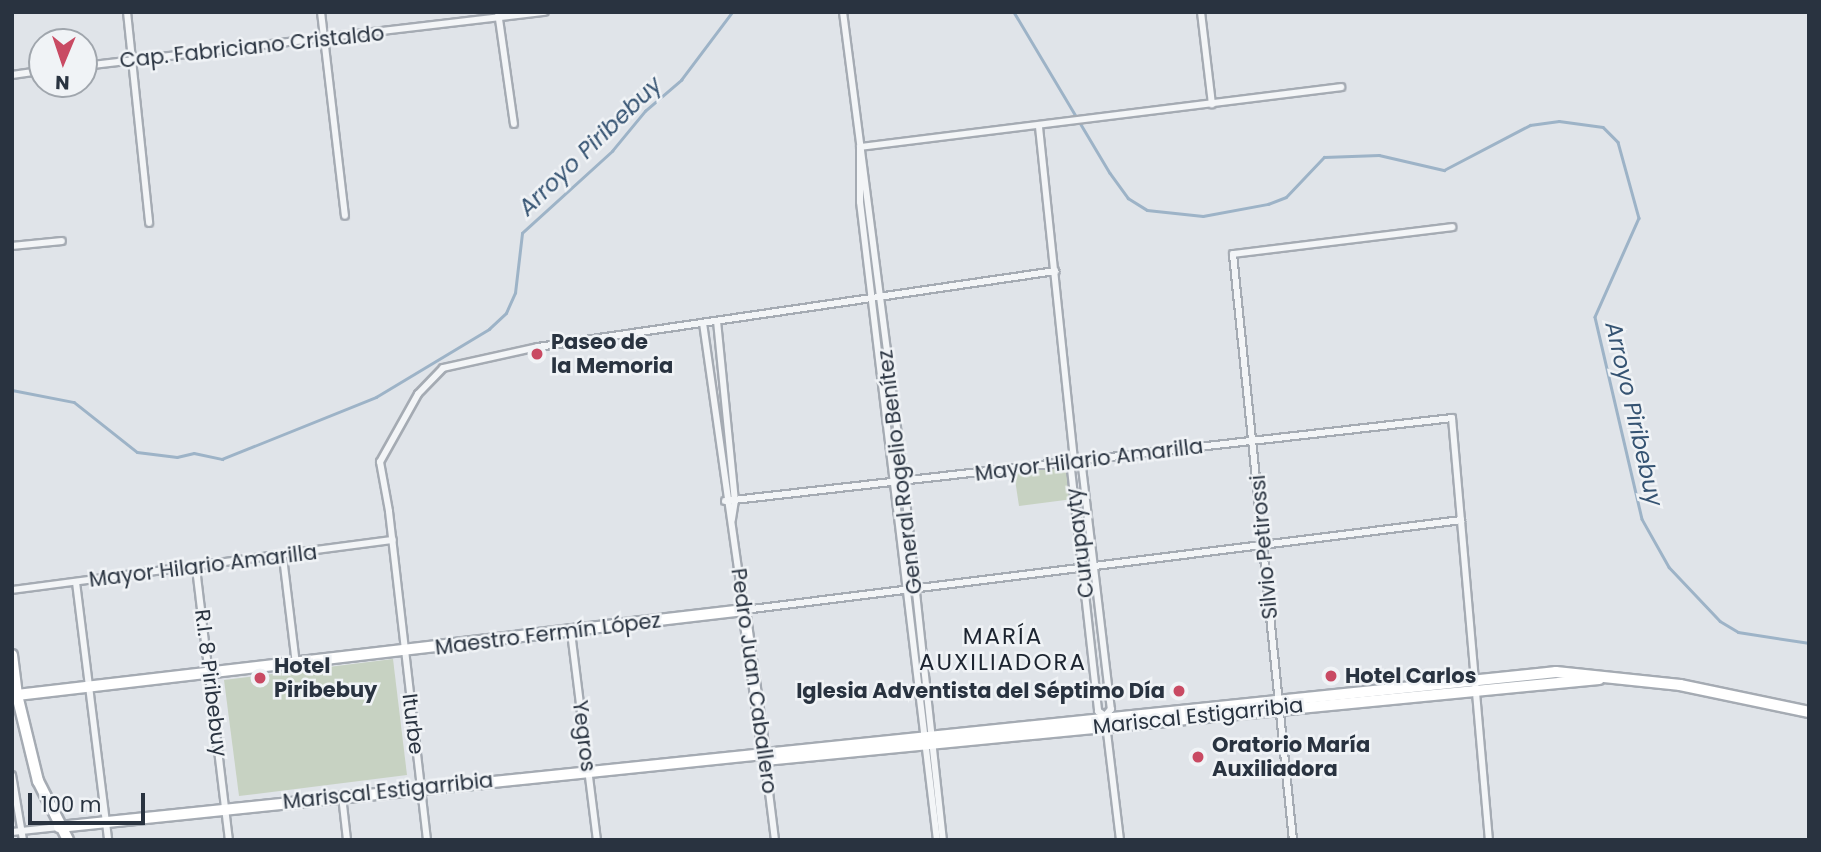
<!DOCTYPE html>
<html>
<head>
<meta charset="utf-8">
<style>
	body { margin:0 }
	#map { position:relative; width:1821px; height:852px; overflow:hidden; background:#e0e4e9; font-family:Poppins,sans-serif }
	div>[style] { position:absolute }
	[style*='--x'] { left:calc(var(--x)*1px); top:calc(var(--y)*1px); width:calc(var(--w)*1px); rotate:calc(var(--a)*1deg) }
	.green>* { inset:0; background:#c7d2c2 }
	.stream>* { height:2.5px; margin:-1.25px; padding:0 1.25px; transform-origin:1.25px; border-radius:1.25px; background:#9db3c7 }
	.roads { filter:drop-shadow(2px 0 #a5abb3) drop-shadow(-2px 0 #a5abb3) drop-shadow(0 2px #a5abb3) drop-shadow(0 -2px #a5abb3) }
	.street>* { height:6px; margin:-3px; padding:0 3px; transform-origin:3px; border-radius:3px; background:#f3f5f7 }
	.secondary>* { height:10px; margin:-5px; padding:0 5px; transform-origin:5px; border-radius:5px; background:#fff }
	.primary>* { height:10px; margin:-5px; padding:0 5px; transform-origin:5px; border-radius:5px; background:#fff }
	.dots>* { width:19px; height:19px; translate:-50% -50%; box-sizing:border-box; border:4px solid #f0f3f6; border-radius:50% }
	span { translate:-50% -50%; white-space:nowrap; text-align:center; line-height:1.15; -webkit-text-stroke:5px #f0f3f6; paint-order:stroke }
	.street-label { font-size:21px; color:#293340 }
	.poi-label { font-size:21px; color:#293340; font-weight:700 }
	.left { translate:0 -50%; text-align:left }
	.right { translate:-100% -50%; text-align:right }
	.water-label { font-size:23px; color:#355372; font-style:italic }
	.neighbourhood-label { font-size:23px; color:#1c2430; letter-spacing:2px }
	.frame { position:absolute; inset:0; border:14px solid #293340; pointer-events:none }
	.north { position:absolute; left:28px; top:28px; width:70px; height:70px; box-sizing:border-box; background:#f0f3f6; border:2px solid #a0a6ad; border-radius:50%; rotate:182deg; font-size:19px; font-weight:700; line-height:28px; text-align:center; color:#293340 }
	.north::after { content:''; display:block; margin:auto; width:24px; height:32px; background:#c94a63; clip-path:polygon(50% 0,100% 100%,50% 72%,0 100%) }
	.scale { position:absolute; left:28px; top:793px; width:117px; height:32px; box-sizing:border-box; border:4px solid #293340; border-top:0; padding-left:9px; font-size:21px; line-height:24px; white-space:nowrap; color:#293340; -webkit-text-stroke:5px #f0f3f6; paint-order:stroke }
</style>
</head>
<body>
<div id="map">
	<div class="green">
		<div style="clip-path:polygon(1069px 466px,1073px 499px,1019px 506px,1014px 473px)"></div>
		<div style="clip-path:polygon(393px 659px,407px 775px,239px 796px,224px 680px)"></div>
	</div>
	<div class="stream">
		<div style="--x:1014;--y:12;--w:187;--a:59.2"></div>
		<div style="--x:1110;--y:173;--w:31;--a:54"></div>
		<div style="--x:1128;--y:198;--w:22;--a:32"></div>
		<div style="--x:1147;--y:210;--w:56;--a:6.1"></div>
		<div style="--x:1203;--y:216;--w:66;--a:-10.5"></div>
		<div style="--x:1268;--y:204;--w:19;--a:-21"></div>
		<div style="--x:1286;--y:197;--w:55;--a:-46.5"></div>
		<div style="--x:1324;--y:157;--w:55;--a:-2.1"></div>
		<div style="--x:1379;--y:155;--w:67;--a:13"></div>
		<div style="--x:1444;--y:170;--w:97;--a:-27.6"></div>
		<div style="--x:1530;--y:125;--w:29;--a:-8"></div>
		<div style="--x:1559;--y:121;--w:44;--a:7.8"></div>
		<div style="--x:1603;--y:127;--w:21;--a:45"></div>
		<div style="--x:1618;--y:142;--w:79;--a:74.6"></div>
		<div style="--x:1639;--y:218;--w:108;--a:114"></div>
		<div style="--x:1595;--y:317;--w:207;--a:76.9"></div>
		<div style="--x:1642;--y:519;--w:55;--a:60.6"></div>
		<div style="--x:1669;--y:567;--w:74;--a:46.6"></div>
		<div style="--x:1720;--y:621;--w:21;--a:31"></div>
		<div style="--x:1738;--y:632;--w:72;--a:8.8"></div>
		<div style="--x:12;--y:390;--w:63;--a:11"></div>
		<div style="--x:74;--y:402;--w:80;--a:38.4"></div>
		<div style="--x:137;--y:452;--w:40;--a:7.1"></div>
		<div style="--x:177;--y:457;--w:17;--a:-13"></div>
		<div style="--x:194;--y:453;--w:29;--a:12"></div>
		<div style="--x:222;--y:459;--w:166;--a:-21.9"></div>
		<div style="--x:376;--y:397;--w:132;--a:-31"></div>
		<div style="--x:489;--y:329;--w:23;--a:-43"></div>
		<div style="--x:506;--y:313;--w:22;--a:-66"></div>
		<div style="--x:515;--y:293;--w:60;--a:-83.3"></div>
		<div style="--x:522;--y:233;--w:122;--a:-42.3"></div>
		<div style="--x:612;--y:151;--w:52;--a:-50.5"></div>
		<div style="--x:645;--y:111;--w:48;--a:-40.7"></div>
		<div style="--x:681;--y:80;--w:85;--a:-53.1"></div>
	</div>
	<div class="roads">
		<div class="street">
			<div style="--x:127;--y:12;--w:212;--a:84"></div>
			<div style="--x:321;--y:12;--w:205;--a:83.3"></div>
			<div style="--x:498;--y:12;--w:113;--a:81.9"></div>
			<div style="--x:843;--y:12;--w:474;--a:82.6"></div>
			<div style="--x:904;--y:482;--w:360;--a:83.8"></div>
			<div style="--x:1201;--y:12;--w:93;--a:83.2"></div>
			<div style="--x:84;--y:66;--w:464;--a:-6.7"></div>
			<div style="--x:12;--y:75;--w:30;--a:-8"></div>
			<div style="--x:1039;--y:127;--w:337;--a:84"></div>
			<div style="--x:1074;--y:462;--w:8;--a:113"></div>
			<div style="--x:1071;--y:469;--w:244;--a:83.6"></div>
			<div style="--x:1098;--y:711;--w:9;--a:36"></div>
			<div style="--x:1105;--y:716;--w:125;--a:83.1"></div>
			<div style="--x:860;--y:147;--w:55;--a:90"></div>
			<div style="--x:860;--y:202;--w:643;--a:83.12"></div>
			<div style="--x:860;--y:147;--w:485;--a:-7.1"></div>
			<div style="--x:12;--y:246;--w:50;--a:-5.7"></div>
			<div style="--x:717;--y:321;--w:180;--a:84.3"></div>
			<div style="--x:735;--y:500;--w:20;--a:99"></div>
			<div style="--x:703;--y:323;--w:290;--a:81.9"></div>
			<div style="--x:744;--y:610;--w:723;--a:-7.15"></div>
			<div style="--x:1076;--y:463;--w:7;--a:34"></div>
			<div style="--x:1082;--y:467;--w:244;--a:83.2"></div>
			<div style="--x:1111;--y:709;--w:9;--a:131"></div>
			<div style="--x:725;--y:501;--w:732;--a:-6.51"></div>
			<div style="--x:1452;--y:418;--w:424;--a:85"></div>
			<div style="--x:283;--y:557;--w:108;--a:83.1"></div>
			<div style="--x:196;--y:568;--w:274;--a:83.1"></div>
			<div style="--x:76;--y:582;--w:260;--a:82.9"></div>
			<div style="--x:12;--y:590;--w:384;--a:-7.5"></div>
			<div style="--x:571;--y:632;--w:210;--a:82.9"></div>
			<div style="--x:765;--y:760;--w:81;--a:82.9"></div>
			<div style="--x:12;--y:775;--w:66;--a:80.4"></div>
			<div style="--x:342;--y:796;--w:44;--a:83.5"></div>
			<div style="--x:12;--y:832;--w:47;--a:-6.1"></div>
			<div style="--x:427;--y:840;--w:331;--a:-96.6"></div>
			<div style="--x:389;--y:511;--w:50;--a:-100.4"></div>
			<div style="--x:380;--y:462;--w:78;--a:-60.8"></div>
			<div style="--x:418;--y:394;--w:36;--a:-46"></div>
			<div style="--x:443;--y:368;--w:97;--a:-12.5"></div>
			<div style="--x:538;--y:347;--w:523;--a:-8.36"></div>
			<div style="--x:1293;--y:840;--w:589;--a:-95.85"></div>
			<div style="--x:1233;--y:254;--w:221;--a:-7"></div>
		</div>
		<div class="secondary">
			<div style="--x:17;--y:695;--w:732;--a:-6.67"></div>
			<div style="--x:744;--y:610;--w:151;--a:82"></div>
			<div style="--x:765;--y:760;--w:838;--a:-5.55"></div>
			<div style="--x:59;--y:827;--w:1505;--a:-5.91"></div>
			<div style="--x:1556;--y:672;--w:125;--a:6"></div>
			<div style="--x:1680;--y:685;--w:132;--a:11.8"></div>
		</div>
		<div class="primary">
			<div style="--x:12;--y:655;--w:40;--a:82.9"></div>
			<div style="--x:17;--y:695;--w:89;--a:76.3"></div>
			<div style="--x:38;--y:781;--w:66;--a:63"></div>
		</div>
	</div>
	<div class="dots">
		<div style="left:537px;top:354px;background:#c94a63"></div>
		<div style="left:1331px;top:676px;background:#c94a63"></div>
		<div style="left:260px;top:678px;background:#c94a63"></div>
		<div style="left:1179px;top:691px;background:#c94a63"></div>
		<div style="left:1198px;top:757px;background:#c94a63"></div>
	</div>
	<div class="street-label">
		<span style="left:252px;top:47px;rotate:-6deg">Cap. Fabriciano Cristaldo</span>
		<span style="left:1089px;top:460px;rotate:-7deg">Mayor Hilario Amarilla</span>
		<span style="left:900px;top:472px;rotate:-97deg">General Rogelio Benítez</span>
		<span style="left:1080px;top:543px;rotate:-97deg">Curupayty</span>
		<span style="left:1264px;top:547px;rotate:-95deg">Silvio Petirossi</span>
		<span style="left:203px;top:566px;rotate:-7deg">Mayor Hilario Amarilla</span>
		<span style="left:548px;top:634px;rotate:-7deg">Maestro Fermín López</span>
		<span style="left:754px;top:681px;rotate:82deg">Pedro Juan Caballero</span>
		<span style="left:211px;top:683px;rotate:83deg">R.I. 8 Piribebuy</span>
		<span style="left:1198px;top:716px;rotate:-6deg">Mariscal Estigarribia</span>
		<span style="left:413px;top:724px;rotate:83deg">Iturbe</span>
		<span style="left:584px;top:736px;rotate:83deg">Yegros</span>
		<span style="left:388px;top:791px;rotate:-6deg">Mariscal Estigarribia</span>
	</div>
	<div class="poi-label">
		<span class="left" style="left:551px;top:354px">Paseo de<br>la Memoria</span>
		<span class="left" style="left:274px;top:678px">Hotel<br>Piribebuy</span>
		<span class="left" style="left:1345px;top:676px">Hotel Carlos</span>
		<span class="right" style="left:1165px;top:691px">Iglesia Adventista del Séptimo Día</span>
		<span class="left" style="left:1212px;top:757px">Oratorio María<br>Auxiliadora</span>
	</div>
	<div class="water-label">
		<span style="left:590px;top:146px;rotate:-44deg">Arroyo Piribebuy</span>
		<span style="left:1634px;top:414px;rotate:77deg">Arroyo Piribebuy</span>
	</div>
	<div class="neighbourhood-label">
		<span style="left:1003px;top:649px">MARÍA<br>AUXILIADORA</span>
	</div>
	<div class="frame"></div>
	<div class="north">N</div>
	<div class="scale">100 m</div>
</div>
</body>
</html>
